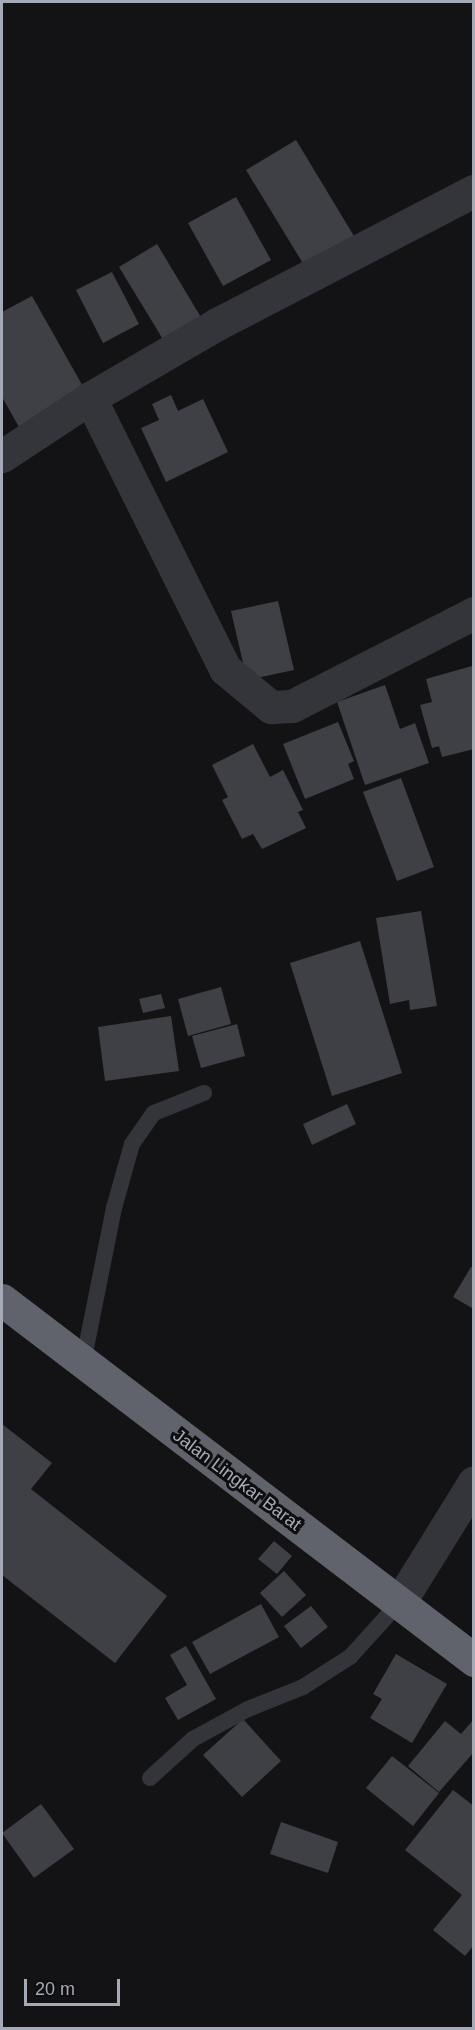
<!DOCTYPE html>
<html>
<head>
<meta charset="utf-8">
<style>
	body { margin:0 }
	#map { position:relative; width:475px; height:2030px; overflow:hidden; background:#131315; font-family:Arial,sans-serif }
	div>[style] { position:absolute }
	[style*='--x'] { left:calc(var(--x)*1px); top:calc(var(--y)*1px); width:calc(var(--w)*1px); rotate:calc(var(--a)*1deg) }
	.building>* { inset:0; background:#3f4045 }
	.lane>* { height:16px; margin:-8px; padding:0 8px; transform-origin:8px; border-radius:8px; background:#34353a }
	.street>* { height:33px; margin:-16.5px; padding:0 16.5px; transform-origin:16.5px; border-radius:16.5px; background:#34353a }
	.highway>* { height:33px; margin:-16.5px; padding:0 16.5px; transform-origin:16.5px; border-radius:16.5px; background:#60636b }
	span { translate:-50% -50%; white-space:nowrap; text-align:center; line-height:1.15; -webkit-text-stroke:6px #0e0e10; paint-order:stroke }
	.street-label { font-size:18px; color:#a4aab6 }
	.frame { position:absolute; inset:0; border:3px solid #a4aab6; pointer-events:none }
	.scale { position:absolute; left:24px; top:1979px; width:96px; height:27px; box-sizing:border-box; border:3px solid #a4aab6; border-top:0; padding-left:8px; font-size:18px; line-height:21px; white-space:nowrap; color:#a4aab6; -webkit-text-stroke:4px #0e0e10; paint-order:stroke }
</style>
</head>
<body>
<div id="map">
	<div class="building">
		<div style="clip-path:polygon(296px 140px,357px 241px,307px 270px,246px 170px)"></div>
		<div style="clip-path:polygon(236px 197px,271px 260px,223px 286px,188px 223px)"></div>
		<div style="clip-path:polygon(157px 244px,205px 324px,167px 346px,119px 267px)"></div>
		<div style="clip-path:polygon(112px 272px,139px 324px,103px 343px,76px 290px)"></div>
		<div style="clip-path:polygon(32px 296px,85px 390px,19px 427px,2px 397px,2px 312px)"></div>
		<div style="clip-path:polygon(171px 395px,178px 411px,203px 399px,228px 452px,166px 482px,141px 428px,159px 420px,152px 404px)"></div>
		<div style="clip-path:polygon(278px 601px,294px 670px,247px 680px,231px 611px)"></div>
		<div style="clip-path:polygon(472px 666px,474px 749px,442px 757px,439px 746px,432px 748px,420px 705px,432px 702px,426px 679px)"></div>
		<div style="clip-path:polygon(385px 685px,400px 729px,415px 723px,429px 763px,365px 785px,337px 702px)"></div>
		<div style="clip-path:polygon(338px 722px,354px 761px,348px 764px,354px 779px,305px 799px,283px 744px)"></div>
		<div style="clip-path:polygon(253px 744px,270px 777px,283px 770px,303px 810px,298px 812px,306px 828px,262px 849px,253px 834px,242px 839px,222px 800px,228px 797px,212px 765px)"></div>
		<div style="clip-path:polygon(401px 778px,434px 867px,397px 881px,363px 792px)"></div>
		<div style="clip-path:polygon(421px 911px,437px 1006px,410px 1010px,409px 1000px,390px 1004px,376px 918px)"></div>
		<div style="clip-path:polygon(360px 941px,402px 1073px,332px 1096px,290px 963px)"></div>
		<div style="clip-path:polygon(221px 987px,231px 1024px,188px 1036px,178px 999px)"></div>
		<div style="clip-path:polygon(161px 994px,165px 1008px,143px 1013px,139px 999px)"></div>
		<div style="clip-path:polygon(171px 1016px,179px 1071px,105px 1081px,98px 1027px)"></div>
		<div style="clip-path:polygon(237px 1024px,245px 1056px,201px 1068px,192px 1036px)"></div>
		<div style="clip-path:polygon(347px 1104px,356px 1124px,312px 1145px,303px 1124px)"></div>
		<div style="clip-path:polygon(471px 1267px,474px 1268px,472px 1308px,453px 1297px)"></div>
		<div style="clip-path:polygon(2px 1424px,52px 1463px,31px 1489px,167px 1596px,115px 1663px,2px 1575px)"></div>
		<div style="clip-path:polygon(274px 1541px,292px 1556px,277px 1574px,258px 1559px)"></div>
		<div style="clip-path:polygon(284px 1571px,306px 1595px,282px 1617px,260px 1593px)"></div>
		<div style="clip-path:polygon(261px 1604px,279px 1637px,210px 1674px,192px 1642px)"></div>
		<div style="clip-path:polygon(311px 1606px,328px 1627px,301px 1648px,284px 1626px)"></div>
		<div style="clip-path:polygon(186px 1646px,216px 1699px,178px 1720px,165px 1698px,187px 1685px,170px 1655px)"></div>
		<div style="clip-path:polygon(396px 1654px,447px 1684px,412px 1743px,370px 1718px,382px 1699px,373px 1694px)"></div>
		<div style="clip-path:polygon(243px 1719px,281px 1761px,242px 1797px,203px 1755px)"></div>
		<div style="clip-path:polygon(474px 1719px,474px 1752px,439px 1792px,408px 1766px,445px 1721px,461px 1734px)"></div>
		<div style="clip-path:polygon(392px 1756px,439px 1793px,413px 1826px,366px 1788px)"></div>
		<div style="clip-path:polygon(453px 1790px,474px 1806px,474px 1945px,465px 1956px,433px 1930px,462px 1895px,405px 1850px)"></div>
		<div style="clip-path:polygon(41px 1804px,74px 1849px,34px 1878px,2px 1833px)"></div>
		<div style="clip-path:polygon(281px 1822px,338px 1842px,328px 1873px,270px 1854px)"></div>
	</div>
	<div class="lane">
		<div style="--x:83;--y:1363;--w:158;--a:-78.7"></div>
		<div style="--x:114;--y:1208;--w:66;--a:-74.3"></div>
		<div style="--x:132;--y:1144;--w:38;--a:-55"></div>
		<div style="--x:154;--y:1113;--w:54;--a:-21.8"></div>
		<div style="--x:150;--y:1778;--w:58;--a:-42.2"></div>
		<div style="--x:193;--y:1739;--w:63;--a:-28.6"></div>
		<div style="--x:248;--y:1709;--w:59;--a:-21.8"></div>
		<div style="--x:303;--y:1687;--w:56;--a:-32.6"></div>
		<div style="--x:350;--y:1657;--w:73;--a:-47.8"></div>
	</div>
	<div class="street">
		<div style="--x:90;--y:398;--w:303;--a:63.5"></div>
		<div style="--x:225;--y:669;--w:60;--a:39.6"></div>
		<div style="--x:271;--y:707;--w:21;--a:-3"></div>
		<div style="--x:292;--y:706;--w:204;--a:-27.1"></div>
		<div style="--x:2;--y:456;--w:105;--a:-33.4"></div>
		<div style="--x:90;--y:398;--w:147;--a:-30.2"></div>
		<div style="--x:217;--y:324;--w:289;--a:-27.4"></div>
		<div style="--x:399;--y:1603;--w:142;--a:-58.2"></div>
	</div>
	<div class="highway">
		<div style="--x:2;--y:1300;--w:594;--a:37.33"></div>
	</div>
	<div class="street-label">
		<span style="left:237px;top:1480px;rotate:37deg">Jalan Lingkar Barat</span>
	</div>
	<div class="frame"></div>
	<div class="scale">20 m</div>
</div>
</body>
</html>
